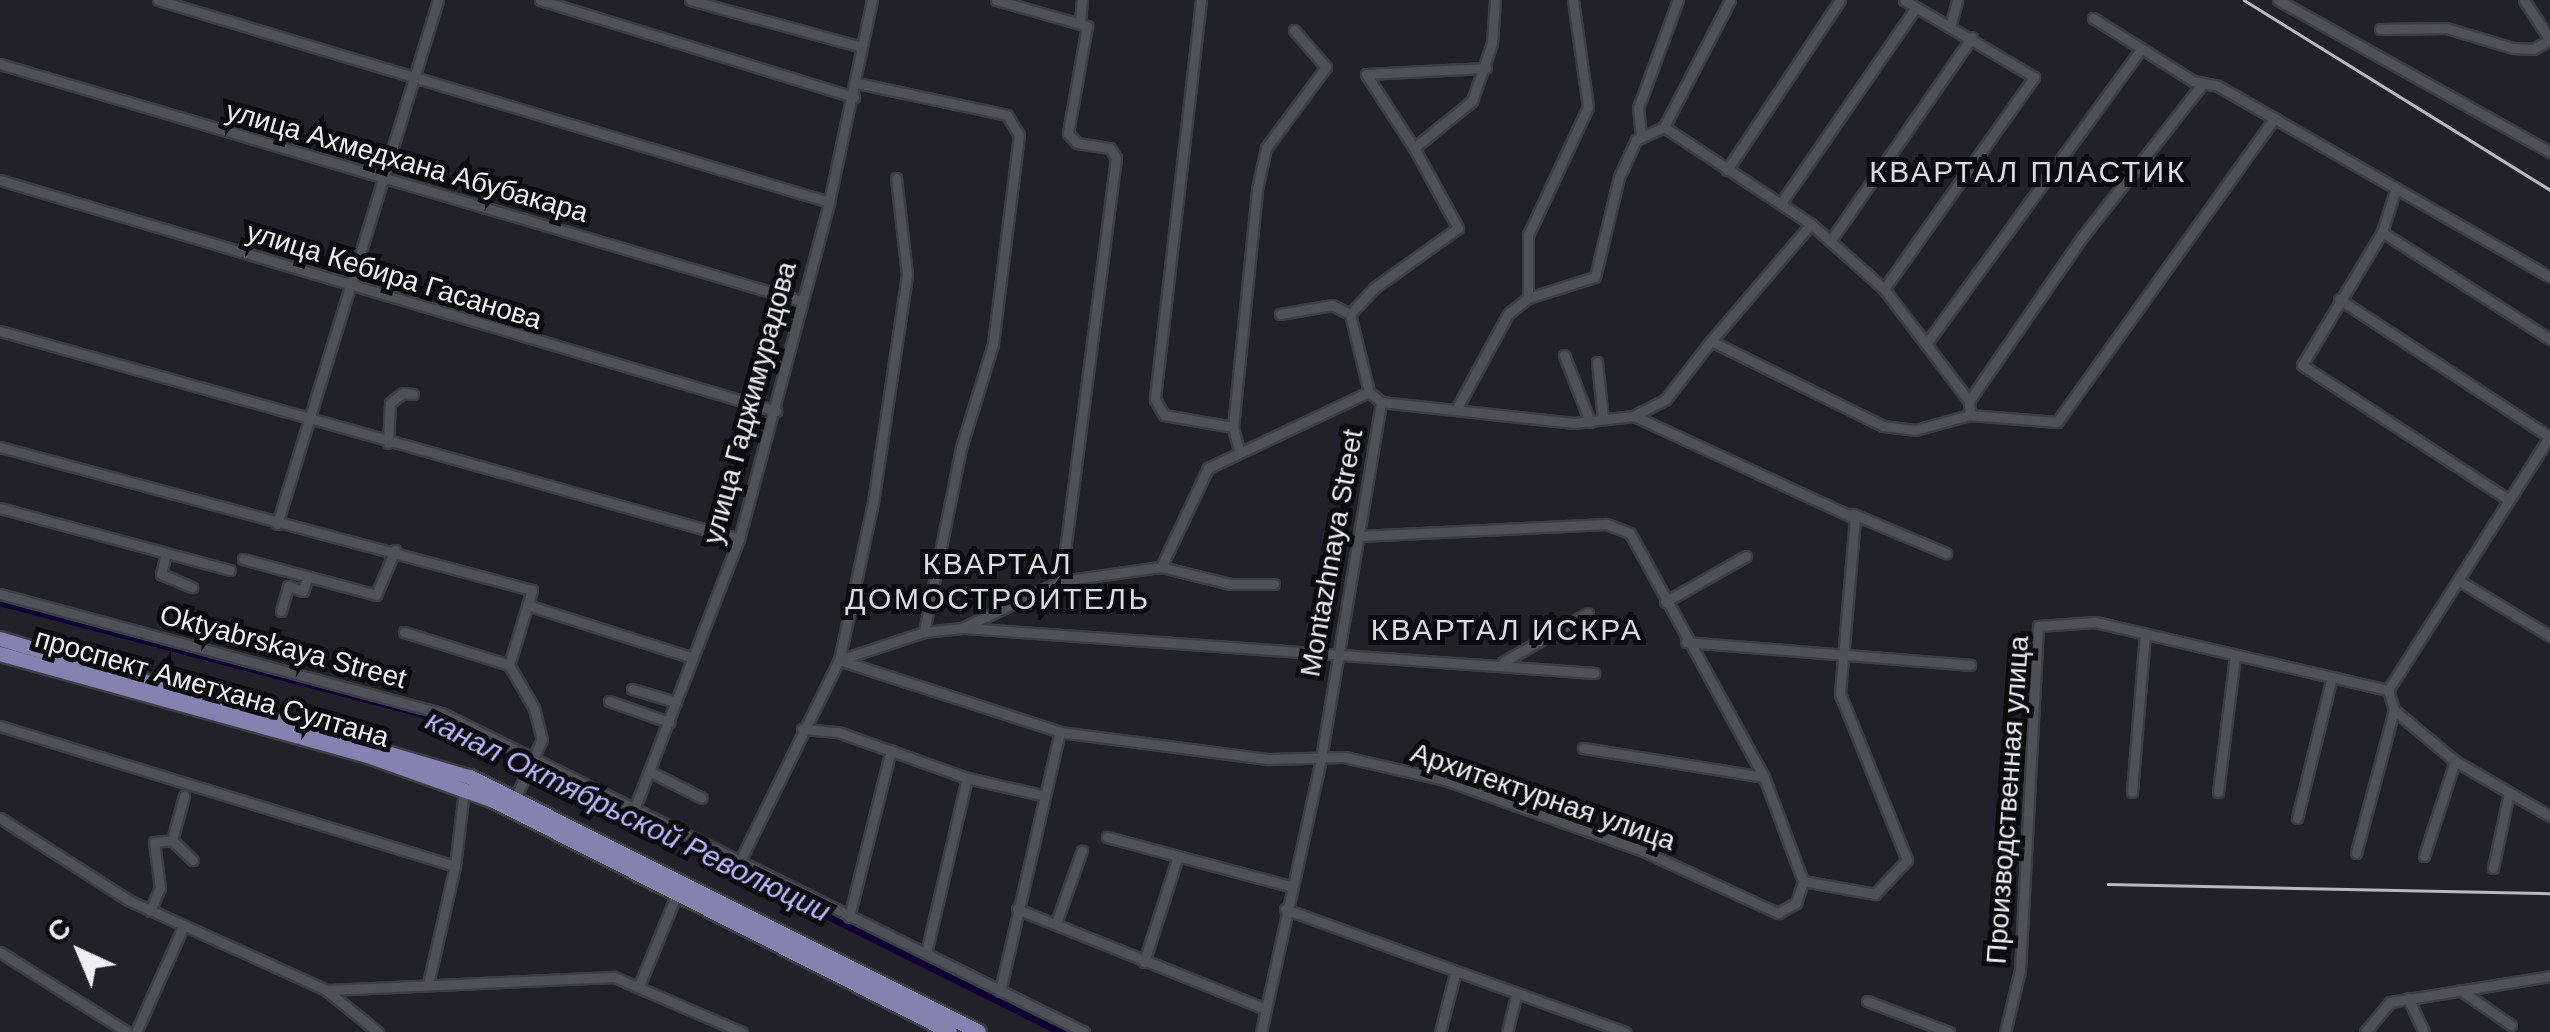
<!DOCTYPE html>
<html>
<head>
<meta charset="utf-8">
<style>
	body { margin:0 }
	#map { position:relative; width:2550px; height:1032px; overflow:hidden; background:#222129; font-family:Helvetica,sans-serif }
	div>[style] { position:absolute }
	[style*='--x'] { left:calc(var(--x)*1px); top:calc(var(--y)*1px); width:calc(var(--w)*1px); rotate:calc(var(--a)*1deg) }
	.canal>* { height:10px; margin:-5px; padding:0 5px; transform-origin:5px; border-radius:5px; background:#0e0033 }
	.roads { filter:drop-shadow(2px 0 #3d3d44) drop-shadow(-2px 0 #3d3d44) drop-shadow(0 2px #3d3d44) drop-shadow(0 -2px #3d3d44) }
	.street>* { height:9px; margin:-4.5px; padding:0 4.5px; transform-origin:4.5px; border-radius:4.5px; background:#505059 }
	.primary>* { height:14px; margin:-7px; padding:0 7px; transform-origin:7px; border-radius:7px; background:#8582b0 }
	.rail>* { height:2.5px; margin:-1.25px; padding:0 1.25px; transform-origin:1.25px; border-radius:1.25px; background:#b8b8be }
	span { translate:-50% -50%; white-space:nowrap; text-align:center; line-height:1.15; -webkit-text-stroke:10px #0b0b0f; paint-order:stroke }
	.street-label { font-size:28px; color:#eeeef3 }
	.neighbourhood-label { font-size:30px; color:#dbdbe6; letter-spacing:2.5px }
	.water-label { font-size:30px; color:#bbb6ff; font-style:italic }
	.north { position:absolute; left:30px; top:902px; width:100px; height:100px; -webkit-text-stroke:8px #0b0b0f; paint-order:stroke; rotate:316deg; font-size:28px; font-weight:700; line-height:40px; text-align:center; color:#eeeef3 }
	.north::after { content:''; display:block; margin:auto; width:35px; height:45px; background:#eeeef3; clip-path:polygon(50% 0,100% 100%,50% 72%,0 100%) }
</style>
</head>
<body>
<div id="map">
	<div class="canal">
		<div style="--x:0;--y:601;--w:435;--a:14.8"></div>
		<div style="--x:421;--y:712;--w:717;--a:26.49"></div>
	</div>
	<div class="roads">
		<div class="street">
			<div style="--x:158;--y:0;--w:701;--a:16.75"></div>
			<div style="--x:540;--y:0;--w:329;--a:17.2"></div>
			<div style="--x:690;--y:0;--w:178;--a:15.3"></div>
			<div style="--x:996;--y:0;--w:95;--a:15.9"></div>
			<div style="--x:1087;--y:26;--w:109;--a:100.1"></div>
			<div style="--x:1068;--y:133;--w:13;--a:48"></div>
			<div style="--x:1077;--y:143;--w:33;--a:9"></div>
			<div style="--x:1110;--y:148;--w:12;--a:59"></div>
			<div style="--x:1116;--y:158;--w:427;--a:97.4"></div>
			<div style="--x:1201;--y:0;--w:402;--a:96.6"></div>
			<div style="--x:1155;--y:399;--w:18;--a:61"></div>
			<div style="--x:1164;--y:415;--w:70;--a:9.9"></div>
			<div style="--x:2278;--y:0;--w:312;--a:29.2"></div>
			<div style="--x:2524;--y:0;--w:48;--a:57"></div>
			<div style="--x:2093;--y:18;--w:118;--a:32.2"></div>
			<div style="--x:2193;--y:81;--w:25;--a:11"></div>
			<div style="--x:2218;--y:86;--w:383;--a:29.9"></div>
			<div style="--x:1080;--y:22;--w:22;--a:-85"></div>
			<div style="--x:1950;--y:27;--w:28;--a:-75"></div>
			<div style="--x:2380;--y:29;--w:66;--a:-0.9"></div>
			<div style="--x:2446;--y:28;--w:70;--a:16.6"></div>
			<div style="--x:2513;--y:48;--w:20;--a:3"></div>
			<div style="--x:2533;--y:49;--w:19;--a:-28"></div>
			<div style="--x:0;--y:64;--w:835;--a:16.48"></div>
			<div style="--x:857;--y:83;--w:153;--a:12"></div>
			<div style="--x:1007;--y:115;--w:23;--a:59"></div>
			<div style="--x:1019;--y:135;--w:211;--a:97.1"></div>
			<div style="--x:993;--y:344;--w:109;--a:107.1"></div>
			<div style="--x:961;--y:448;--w:188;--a:101.4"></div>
			<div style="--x:1664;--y:127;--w:143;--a:-62.5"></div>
			<div style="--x:1641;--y:136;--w:28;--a:-96"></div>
			<div style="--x:1638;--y:108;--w:115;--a:-69.7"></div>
			<div style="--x:1414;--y:148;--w:88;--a:-123"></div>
			<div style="--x:1366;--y:74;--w:120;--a:-2.9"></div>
			<div style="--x:1727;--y:170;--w:204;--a:-56.4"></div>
			<div style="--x:896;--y:178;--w:98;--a:83.5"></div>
			<div style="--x:907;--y:275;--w:230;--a:98.5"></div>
			<div style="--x:873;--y:502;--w:162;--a:102.1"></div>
			<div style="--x:839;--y:660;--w:232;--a:18"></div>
			<div style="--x:1060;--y:732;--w:211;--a:7.4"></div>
			<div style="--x:1269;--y:759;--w:75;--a:-1.5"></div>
			<div style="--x:1344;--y:757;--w:104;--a:12.8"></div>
			<div style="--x:1445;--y:780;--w:210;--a:19.7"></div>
			<div style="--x:1643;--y:851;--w:149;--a:24.7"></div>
			<div style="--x:1778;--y:913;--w:21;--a:-29"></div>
			<div style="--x:1796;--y:903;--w:23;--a:-72"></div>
			<div style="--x:1803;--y:881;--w:111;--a:-110.6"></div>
			<div style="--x:1764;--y:777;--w:278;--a:-118.8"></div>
			<div style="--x:1630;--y:533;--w:26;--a:-159"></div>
			<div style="--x:1606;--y:524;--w:247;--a:177.2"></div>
			<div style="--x:0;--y:180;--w:810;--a:16.58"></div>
			<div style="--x:2396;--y:188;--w:46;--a:107.7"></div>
			<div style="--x:2382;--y:232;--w:155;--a:121"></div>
			<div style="--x:2302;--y:365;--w:247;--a:33.1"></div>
			<div style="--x:1781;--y:203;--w:236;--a:-55.4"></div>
			<div style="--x:2382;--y:232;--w:199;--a:32.5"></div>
			<div style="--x:1831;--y:240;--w:247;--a:-55.2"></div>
			<div style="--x:1884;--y:289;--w:260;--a:-54.7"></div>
			<div style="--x:2034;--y:77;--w:151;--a:-149.4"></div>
			<div style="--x:1528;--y:298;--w:63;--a:-90"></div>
			<div style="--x:1528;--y:235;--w:141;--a:-64.9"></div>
			<div style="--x:1588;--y:107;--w:108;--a:-98"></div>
			<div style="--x:2339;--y:299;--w:252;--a:33.2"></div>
			<div style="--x:1280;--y:314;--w:53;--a:-9.8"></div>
			<div style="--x:1332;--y:305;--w:20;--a:27"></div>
			<div style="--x:0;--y:331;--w:768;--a:15.72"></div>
			<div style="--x:1711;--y:341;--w:154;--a:-49.5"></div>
			<div style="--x:1926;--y:344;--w:366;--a:-53.9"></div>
			<div style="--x:1564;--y:355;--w:72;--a:68.8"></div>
			<div style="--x:1597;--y:362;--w:57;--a:84"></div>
			<div style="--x:1969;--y:401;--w:201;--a:-55.4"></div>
			<div style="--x:2083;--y:236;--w:193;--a:-51.9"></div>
			<div style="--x:1381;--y:402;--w:194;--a:6.2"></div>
			<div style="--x:1574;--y:423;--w:59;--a:-6.8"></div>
			<div style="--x:1633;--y:416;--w:36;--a:-27"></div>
			<div style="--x:1665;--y:400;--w:75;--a:-52.1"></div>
			<div style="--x:1711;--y:341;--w:192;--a:26.3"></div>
			<div style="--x:1883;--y:426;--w:32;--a:7"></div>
			<div style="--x:1915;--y:430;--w:57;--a:-15.3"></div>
			<div style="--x:1970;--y:415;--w:87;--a:4.6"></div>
			<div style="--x:2057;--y:422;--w:374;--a:-54.4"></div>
			<div style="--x:1457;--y:408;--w:107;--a:-61.5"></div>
			<div style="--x:1508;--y:314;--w:26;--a:-39"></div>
			<div style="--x:1528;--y:298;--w:70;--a:-17.4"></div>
			<div style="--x:1595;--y:277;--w:103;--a:-76.5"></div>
			<div style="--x:1619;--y:177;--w:41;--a:-65.3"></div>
			<div style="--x:1636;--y:140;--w:31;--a:-25"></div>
			<div style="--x:1664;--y:127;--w:176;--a:33.4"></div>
			<div style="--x:1811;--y:224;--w:98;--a:41.7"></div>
			<div style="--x:1884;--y:289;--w:141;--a:52.8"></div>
			<div style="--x:1969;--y:401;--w:14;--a:86"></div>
			<div style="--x:1634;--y:416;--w:243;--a:24.8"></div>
			<div style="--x:1855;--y:518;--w:177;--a:94.9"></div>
			<div style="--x:1840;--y:694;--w:179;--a:68"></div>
			<div style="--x:1907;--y:860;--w:47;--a:133.3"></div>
			<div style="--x:1875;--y:894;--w:73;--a:-169.8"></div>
			<div style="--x:388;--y:443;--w:40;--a:-87.1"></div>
			<div style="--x:390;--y:403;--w:16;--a:-38"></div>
			<div style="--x:403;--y:393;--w:10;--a:6"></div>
			<div style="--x:0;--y:447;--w:551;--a:15.05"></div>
			<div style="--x:532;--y:590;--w:78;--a:107"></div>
			<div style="--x:509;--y:665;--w:50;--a:59.8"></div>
			<div style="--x:534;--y:708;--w:32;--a:76"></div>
			<div style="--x:542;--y:739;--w:70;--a:114.4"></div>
			<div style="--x:1239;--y:450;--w:24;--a:-105"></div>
			<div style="--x:1233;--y:427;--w:239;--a:-84.2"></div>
			<div style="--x:1257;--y:189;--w:42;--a:-77.6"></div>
			<div style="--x:1266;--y:148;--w:101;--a:-53.5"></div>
			<div style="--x:1326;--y:67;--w:49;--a:-130.9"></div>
			<div style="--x:0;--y:508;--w:238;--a:15.1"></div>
			<div style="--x:1853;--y:514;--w:101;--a:22.8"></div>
			<div style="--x:277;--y:524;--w:548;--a:-72.92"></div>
			<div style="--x:166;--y:553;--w:22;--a:103"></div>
			<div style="--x:161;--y:574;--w:34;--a:23"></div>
			<div style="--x:243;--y:559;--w:138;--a:15.1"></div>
			<div style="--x:376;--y:595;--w:49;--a:-67.1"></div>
			<div style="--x:1161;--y:567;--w:72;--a:13.7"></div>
			<div style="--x:1231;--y:584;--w:43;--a:0"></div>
			<div style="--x:2458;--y:580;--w:108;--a:31.3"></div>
			<div style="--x:0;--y:594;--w:458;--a:15.1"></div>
			<div style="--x:442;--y:713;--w:717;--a:26.42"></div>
			<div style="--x:1665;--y:602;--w:93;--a:-29.6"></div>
			<div style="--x:527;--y:605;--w:174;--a:17.7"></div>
			<div style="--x:281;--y:611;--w:26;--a:-74"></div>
			<div style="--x:288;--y:586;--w:16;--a:18"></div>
			<div style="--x:303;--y:591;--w:13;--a:-72"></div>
			<div style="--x:965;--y:628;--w:631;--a:4.09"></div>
			<div style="--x:404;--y:632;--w:110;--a:17.4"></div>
			<div style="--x:1686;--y:642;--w:285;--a:4.6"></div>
			<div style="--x:1503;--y:662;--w:98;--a:-30"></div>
			<div style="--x:632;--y:689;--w:46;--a:16.5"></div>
			<div style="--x:2388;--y:690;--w:21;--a:73"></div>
			<div style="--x:2394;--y:710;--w:80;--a:39.9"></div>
			<div style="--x:2455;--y:761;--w:110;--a:30.1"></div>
			<div style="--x:609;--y:701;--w:64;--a:19.3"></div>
			<div style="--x:0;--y:726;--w:476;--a:17.1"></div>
			<div style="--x:802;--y:729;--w:36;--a:5"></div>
			<div style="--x:838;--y:732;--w:137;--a:19.6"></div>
			<div style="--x:967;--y:778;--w:76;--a:12.9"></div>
			<div style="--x:1583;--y:748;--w:183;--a:9.1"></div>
			<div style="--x:649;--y:771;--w:59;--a:27"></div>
			<div style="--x:2132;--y:792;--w:159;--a:-85.3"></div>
			<div style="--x:2218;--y:792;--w:137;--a:-82.9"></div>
			<div style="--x:635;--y:807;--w:287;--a:-68.8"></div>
			<div style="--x:739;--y:539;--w:349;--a:-75"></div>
			<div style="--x:829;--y:202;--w:207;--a:-78"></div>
			<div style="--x:0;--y:818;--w:152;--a:32.6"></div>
			<div style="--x:128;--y:900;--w:217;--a:24.4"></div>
			<div style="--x:326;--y:990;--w:67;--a:38.9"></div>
			<div style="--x:2297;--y:818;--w:141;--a:-76.1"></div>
			<div style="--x:1107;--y:837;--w:189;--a:15"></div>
			<div style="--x:172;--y:840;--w:46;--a:-74.7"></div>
			<div style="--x:2356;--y:853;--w:148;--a:-75.1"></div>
			<div style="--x:2424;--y:856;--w:100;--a:-71.9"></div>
			<div style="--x:739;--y:863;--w:226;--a:-63.8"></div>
			<div style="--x:839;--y:660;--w:89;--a:-18.2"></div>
			<div style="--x:924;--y:632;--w:38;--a:-6"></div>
			<div style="--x:962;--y:628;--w:110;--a:-25.4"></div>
			<div style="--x:1061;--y:581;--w:101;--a:-8"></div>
			<div style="--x:1161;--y:567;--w:110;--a:-64.6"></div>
			<div style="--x:1208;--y:468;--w:178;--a:-25.3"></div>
			<div style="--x:2493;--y:868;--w:77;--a:-78"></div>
			<div style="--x:1017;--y:909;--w:268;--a:21.9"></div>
			<div style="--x:1285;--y:909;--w:362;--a:19.9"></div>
			<div style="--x:150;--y:911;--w:25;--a:-67"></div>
			<div style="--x:160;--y:888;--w:46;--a:-97.4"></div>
			<div style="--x:154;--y:842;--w:18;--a:-6"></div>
			<div style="--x:172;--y:840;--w:29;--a:44"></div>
			<div style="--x:849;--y:917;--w:172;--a:-75.9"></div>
			<div style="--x:1056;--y:923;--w:77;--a:-70.4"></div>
			<div style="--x:0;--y:952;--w:150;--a:32.2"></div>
			<div style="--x:926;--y:953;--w:180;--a:-76.8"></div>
			<div style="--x:1144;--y:962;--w:108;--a:-72.2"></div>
			<div style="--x:428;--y:984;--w:121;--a:-77.1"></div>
			<div style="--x:455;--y:866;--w:77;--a:-83.2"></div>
			<div style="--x:639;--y:986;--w:103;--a:-67.7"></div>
			<div style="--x:327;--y:990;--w:287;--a:-2.6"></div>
			<div style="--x:614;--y:977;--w:139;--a:23.3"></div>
			<div style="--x:2460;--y:990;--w:62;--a:34.5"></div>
			<div style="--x:1000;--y:991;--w:266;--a:-77"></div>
			<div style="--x:2408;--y:998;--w:38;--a:65"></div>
			<div style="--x:1867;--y:1001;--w:88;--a:20.7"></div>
			<div style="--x:136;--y:1032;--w:115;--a:-65.9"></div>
			<div style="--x:1261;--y:1032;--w:280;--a:-77.6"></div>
			<div style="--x:1321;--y:758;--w:361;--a:-80.4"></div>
			<div style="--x:1381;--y:402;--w:16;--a:-140"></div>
			<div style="--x:1369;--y:392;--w:80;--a:-103.7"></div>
			<div style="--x:1350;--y:314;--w:35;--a:-47"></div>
			<div style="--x:1374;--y:288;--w:103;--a:-35.5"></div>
			<div style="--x:1458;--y:228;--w:91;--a:-118.8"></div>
			<div style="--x:1414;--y:148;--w:75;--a:-39"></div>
			<div style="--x:1472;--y:101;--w:61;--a:-71"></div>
			<div style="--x:1492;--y:43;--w:43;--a:-86"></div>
			<div style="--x:1440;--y:1032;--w:60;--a:-75.5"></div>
			<div style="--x:1507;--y:1032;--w:36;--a:-76"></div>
			<div style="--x:2005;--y:1032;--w:64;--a:-76.4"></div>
			<div style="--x:2020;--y:970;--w:344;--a:-87"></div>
			<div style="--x:2038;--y:626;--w:57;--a:-4"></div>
			<div style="--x:2095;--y:622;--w:301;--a:13.1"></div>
			<div style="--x:2388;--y:690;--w:301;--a:-57.5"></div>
			<div style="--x:2365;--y:1032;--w:39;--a:-50"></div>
			<div style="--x:2390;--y:1002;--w:162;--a:-9.2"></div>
		</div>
		<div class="primary">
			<div style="--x:0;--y:639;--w:490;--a:16.4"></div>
			<div style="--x:470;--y:777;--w:569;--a:26.61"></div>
			<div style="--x:0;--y:654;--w:379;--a:15.5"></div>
			<div style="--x:365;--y:755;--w:137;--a:19.6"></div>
			<div style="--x:494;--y:801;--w:511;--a:26.87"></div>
		</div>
	</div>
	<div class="rail">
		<div style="--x:2244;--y:0;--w:360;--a:31.8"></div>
		<div style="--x:2108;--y:884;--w:442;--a:1.2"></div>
	</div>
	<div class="street-label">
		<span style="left:407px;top:162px;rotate:16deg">улица Ахмедхана Абубакара</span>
		<span style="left:394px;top:276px;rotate:17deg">улица Кебира Гасанова</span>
		<span style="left:750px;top:403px;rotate:-75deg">улица Гаджимурадова</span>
		<span style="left:1332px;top:553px;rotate:-80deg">Montazhnaya Street</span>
		<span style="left:283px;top:647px;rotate:15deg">Oktyabrskaya Street</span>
		<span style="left:212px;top:688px;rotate:16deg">проспект Аметхана Султана</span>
		<span style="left:1543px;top:797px;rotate:19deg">Архитектурная улица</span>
		<span style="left:2008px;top:800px;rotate:-86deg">Производственная улица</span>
	</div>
	<div class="neighbourhood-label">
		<span style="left:2028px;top:172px">КВАРТАЛ ПЛАСТИК</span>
		<span style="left:998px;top:581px">КВАРТАЛ<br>ДОМОСТРОИТЕЛЬ</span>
		<span style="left:1507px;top:630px">КВАРТАЛ ИСКРА</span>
	</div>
	<div class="water-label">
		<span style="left:628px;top:816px;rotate:26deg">канал Октябрьской Революции</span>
	</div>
	<div class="north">С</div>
</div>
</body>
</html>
